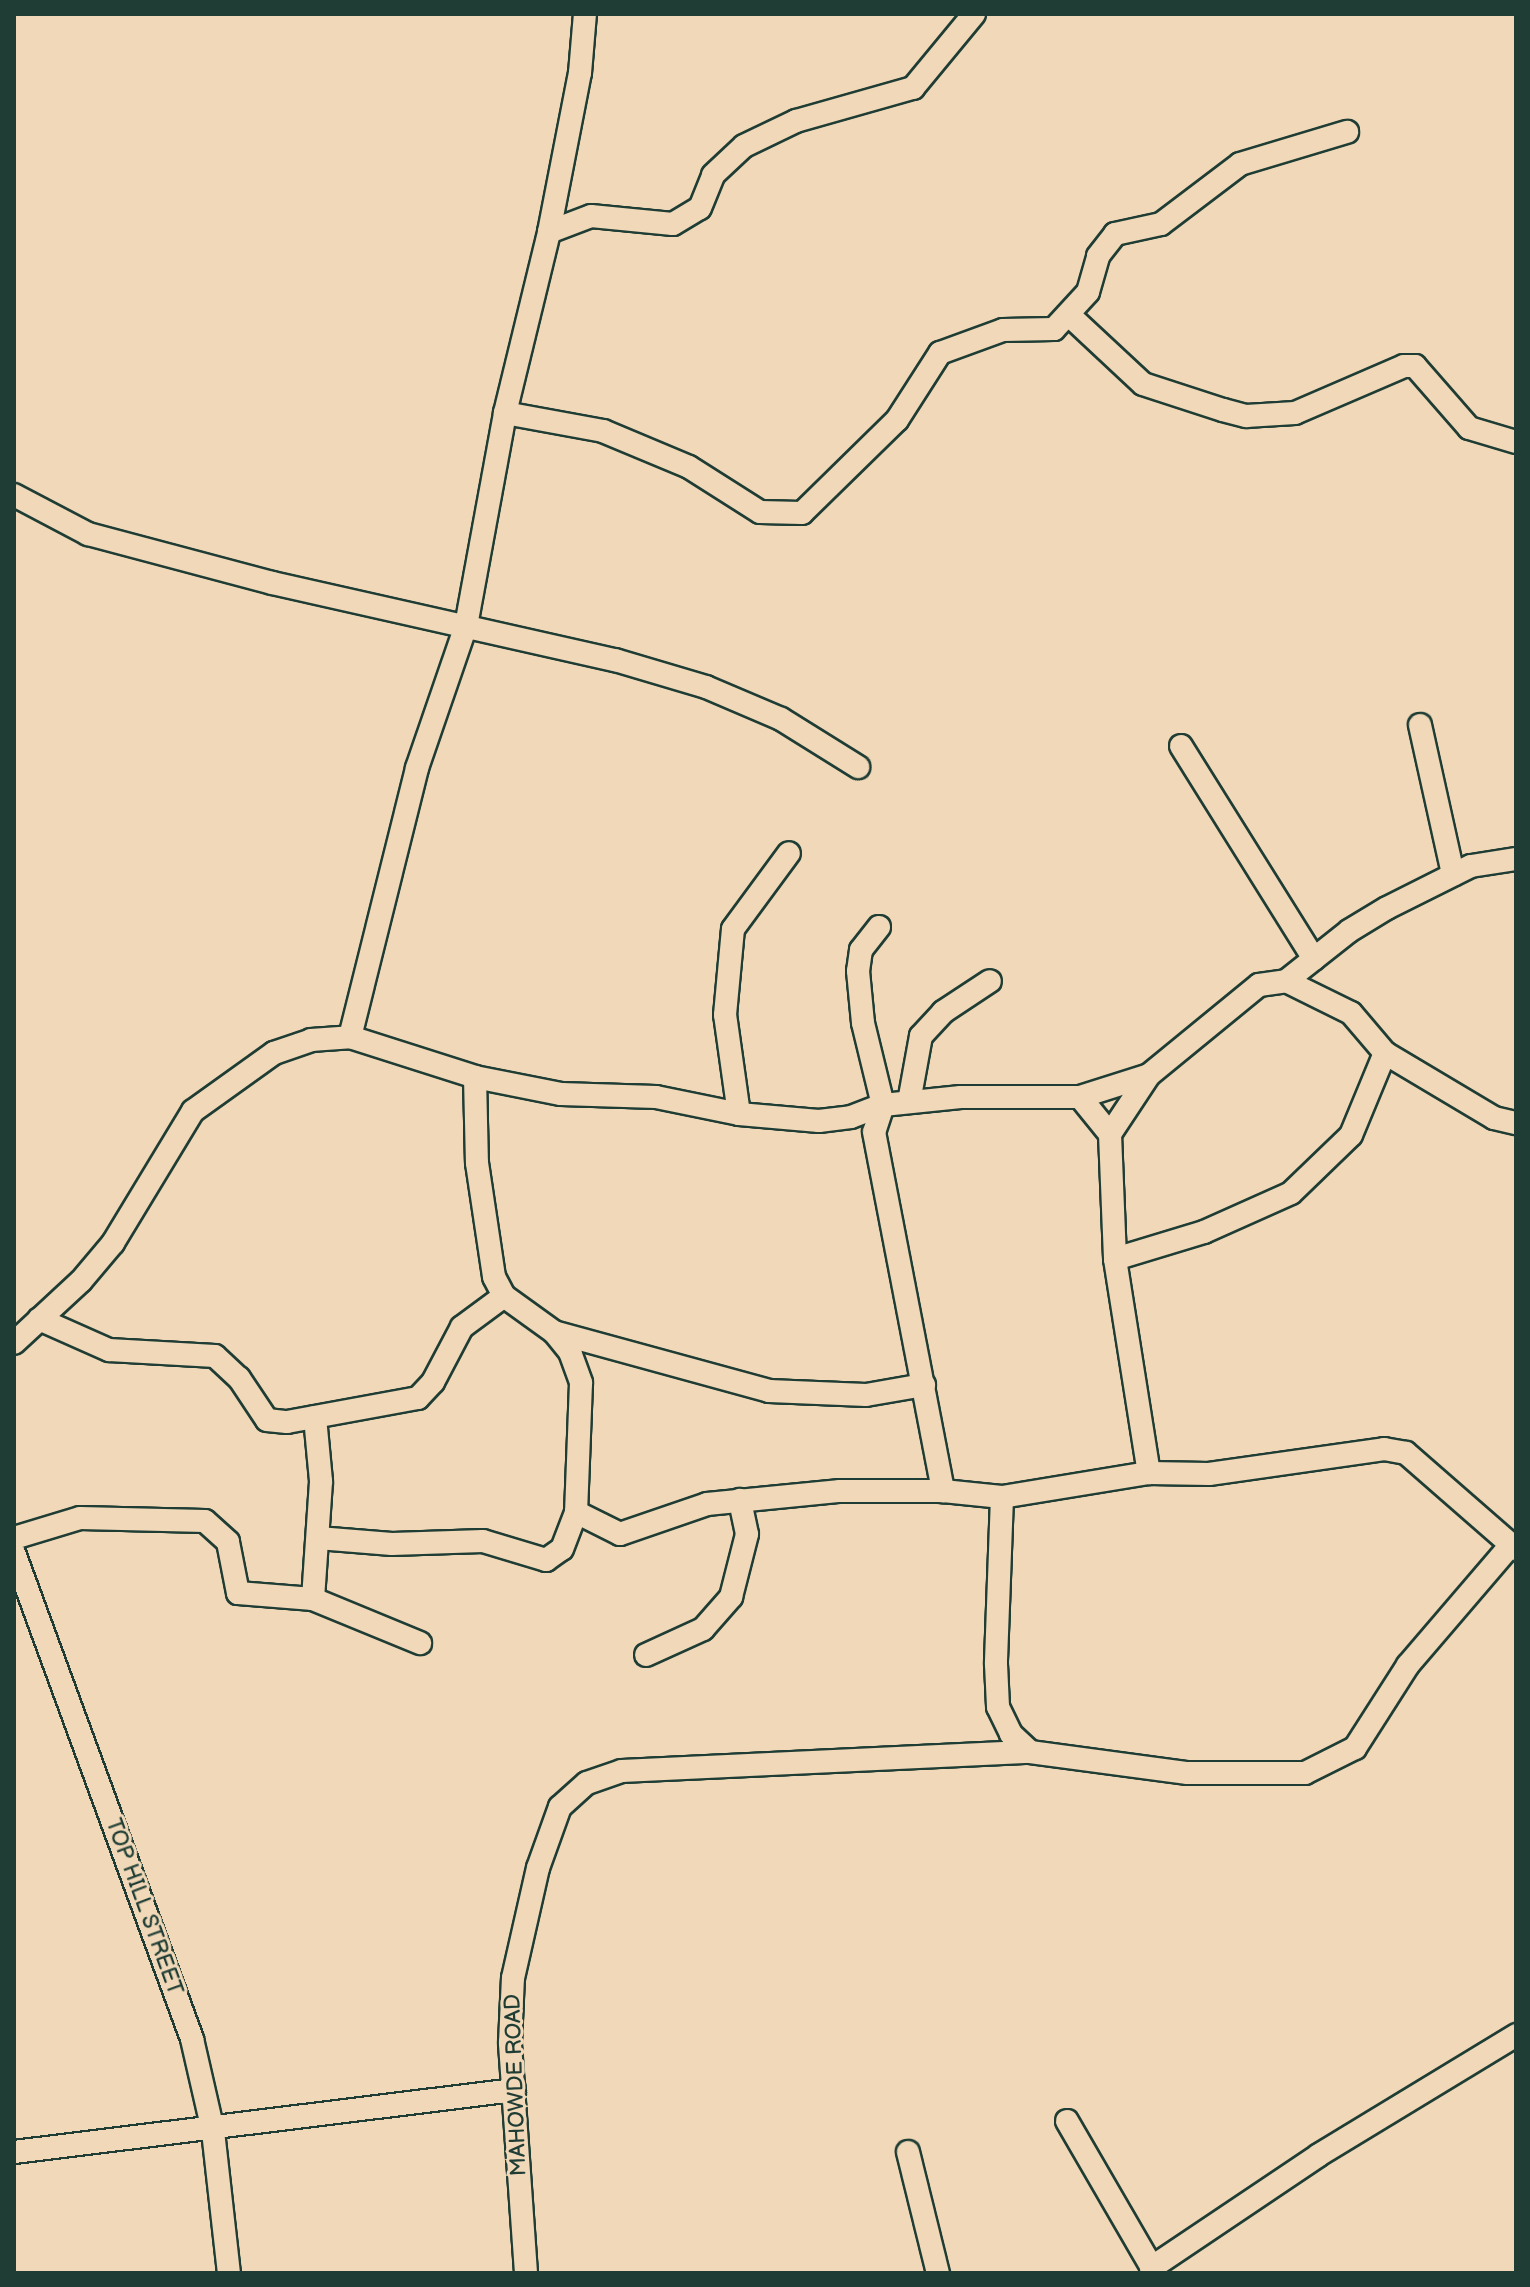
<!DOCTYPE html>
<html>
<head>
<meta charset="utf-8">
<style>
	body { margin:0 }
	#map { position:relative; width:1530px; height:2287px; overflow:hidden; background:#f0d8b8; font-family:"Balsamiq Sans",sans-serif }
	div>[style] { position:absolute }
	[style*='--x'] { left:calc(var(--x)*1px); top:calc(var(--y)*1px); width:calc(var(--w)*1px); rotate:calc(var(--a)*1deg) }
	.roads { filter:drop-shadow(2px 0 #1f3d34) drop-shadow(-2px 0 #1f3d34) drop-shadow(0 2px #1f3d34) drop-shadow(0 -2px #1f3d34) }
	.street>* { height:22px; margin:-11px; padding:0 11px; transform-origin:11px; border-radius:11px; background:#f0d8b8 }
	span { translate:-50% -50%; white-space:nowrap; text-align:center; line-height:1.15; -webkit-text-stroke:6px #f0d8b8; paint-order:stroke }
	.street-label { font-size:22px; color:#1f3d34 }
	.frame { position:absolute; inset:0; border:16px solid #1f3d34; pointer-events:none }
</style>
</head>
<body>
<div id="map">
	<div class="roads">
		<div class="street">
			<div style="--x:549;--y:232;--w:45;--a:-20.9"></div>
			<div style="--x:591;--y:216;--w:82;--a:5.6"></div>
			<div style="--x:673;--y:224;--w:31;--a:-31"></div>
			<div style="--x:700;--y:208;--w:35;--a:-68"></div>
			<div style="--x:713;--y:175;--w:42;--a:-43.1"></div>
			<div style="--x:744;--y:146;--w:58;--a:-25.7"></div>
			<div style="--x:796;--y:121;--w:122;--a:-15.8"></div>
			<div style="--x:913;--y:88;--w:96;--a:-50.5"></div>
			<div style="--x:1069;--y:315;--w:101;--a:43"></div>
			<div style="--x:1143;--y:384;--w:84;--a:18"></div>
			<div style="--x:1223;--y:410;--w:24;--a:15"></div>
			<div style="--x:1246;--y:416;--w:49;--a:-3.5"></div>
			<div style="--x:1295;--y:413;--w:119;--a:-23.3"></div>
			<div style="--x:1404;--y:366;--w:11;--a:0"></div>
			<div style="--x:1415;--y:366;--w:82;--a:48.9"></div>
			<div style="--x:1469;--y:428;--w:49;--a:16.6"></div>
			<div style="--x:505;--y:413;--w:100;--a:10.4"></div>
			<div style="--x:603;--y:431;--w:93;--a:22.7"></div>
			<div style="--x:689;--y:467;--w:84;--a:32.4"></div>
			<div style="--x:760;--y:512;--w:42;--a:1.4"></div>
			<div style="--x:802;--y:513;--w:133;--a:-44.4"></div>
			<div style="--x:897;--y:420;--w:80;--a:-57.3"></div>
			<div style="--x:940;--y:353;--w:67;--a:-20.1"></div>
			<div style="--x:1003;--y:330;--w:51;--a:-1.1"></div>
			<div style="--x:1054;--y:329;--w:50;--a:-47.4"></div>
			<div style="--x:1088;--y:292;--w:37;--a:-74"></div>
			<div style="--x:1098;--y:256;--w:28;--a:-52"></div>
			<div style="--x:1115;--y:234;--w:47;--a:-12.3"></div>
			<div style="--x:1161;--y:224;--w:99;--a:-37.2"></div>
			<div style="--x:1240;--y:164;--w:112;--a:-16.7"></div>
			<div style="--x:14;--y:495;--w:84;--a:27.8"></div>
			<div style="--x:88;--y:534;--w:190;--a:14.9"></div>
			<div style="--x:272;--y:583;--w:352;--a:12.7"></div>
			<div style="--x:615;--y:660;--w:95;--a:16.5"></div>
			<div style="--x:706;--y:687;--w:82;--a:23.1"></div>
			<div style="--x:781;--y:719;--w:91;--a:31.9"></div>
			<div style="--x:1420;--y:725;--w:153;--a:77.5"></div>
			<div style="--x:1181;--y:746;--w:251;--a:58"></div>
			<div style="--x:879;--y:927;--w:29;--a:128"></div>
			<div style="--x:861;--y:950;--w:21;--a:98"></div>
			<div style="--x:858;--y:971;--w:52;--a:84.5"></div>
			<div style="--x:863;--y:1023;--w:84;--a:76.3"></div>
			<div style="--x:883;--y:1105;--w:28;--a:108"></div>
			<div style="--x:874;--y:1132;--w:366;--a:79.1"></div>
			<div style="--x:943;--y:1491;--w:59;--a:5.8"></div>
			<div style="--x:1002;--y:1497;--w:149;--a:-9.3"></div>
			<div style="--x:1286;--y:981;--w:80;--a:-38.4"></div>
			<div style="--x:1349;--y:931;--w:44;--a:-31.2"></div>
			<div style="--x:1387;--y:908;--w:94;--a:-26.6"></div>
			<div style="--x:1471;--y:866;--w:46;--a:-8.8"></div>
			<div style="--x:350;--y:1037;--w:277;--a:-76"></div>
			<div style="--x:417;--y:768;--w:150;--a:-71"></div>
			<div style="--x:466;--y:626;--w:217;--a:-79.6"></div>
			<div style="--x:505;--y:413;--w:186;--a:-76.3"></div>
			<div style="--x:549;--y:232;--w:162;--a:-79"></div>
			<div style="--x:580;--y:73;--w:59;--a:-85.2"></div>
			<div style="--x:475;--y:1077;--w:88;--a:11.2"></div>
			<div style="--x:561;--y:1094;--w:95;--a:1.8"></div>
			<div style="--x:656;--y:1097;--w:85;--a:11.6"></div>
			<div style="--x:739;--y:1114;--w:80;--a:5"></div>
			<div style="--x:819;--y:1121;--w:32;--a:-7"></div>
			<div style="--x:851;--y:1117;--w:34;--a:-21"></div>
			<div style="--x:883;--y:1105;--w:78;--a:-5.9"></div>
			<div style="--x:961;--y:1097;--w:119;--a:0"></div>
			<div style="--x:1080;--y:1097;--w:72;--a:-17.7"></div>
			<div style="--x:1149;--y:1075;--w:142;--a:-39.3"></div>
			<div style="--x:1259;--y:985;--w:27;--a:-8"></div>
			<div style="--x:1286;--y:981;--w:72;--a:26.2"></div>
			<div style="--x:1351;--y:1013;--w:52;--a:49.6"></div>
			<div style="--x:1385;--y:1053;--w:127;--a:30.8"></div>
			<div style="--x:1494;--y:1118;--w:23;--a:13"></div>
			<div style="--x:1080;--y:1097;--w:48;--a:51"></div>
			<div style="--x:1110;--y:1134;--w:125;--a:87.7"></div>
			<div style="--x:1115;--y:1259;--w:217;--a:81"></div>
			<div style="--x:1149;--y:1473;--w:60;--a:1"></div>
			<div style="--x:1209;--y:1474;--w:177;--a:-8.1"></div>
			<div style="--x:1384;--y:1449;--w:22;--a:10"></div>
			<div style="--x:1406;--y:1453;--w:146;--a:41.1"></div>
			<div style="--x:909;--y:1102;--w:67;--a:-79.7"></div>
			<div style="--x:921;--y:1036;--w:33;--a:-47"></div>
			<div style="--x:943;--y:1012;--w:56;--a:-33.4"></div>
			<div style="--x:739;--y:1114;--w:100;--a:-98"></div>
			<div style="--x:725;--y:1015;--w:86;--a:-84.7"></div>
			<div style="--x:733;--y:929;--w:94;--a:-53.6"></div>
			<div style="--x:1110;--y:1134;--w:71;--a:-56.5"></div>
			<div style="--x:1115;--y:1259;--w:93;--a:-16.9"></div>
			<div style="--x:1204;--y:1232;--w:95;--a:-24.1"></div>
			<div style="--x:1291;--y:1193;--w:83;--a:-44"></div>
			<div style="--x:1351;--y:1135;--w:89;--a:-67.5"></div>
			<div style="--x:39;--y:1319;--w:77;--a:23.9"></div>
			<div style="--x:109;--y:1350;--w:106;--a:3.2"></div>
			<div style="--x:215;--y:1356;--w:33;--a:43"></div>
			<div style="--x:239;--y:1378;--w:50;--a:56.3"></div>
			<div style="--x:267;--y:1420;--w:20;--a:6"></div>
			<div style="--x:287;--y:1422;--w:133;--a:-10.4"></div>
			<div style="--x:418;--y:1398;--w:22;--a:-47"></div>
			<div style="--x:433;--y:1382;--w:62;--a:-62.2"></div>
			<div style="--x:462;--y:1327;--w:52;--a:-36.4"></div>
			<div style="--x:554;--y:1332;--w:223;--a:15.3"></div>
			<div style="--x:769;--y:1391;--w:97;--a:2.4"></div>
			<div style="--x:866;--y:1395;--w:59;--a:-9.8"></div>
			<div style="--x:14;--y:1343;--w:91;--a:-42.8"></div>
			<div style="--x:81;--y:1281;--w:50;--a:-49.9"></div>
			<div style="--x:113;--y:1243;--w:154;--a:-58.8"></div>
			<div style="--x:193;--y:1111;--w:100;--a:-35.6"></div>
			<div style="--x:274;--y:1053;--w:39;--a:-19"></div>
			<div style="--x:311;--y:1040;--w:39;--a:-4"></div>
			<div style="--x:350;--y:1037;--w:131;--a:17.7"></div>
			<div style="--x:475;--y:1077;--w:86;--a:88.7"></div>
			<div style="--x:477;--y:1163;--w:115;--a:81.5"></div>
			<div style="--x:494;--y:1277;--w:21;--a:62"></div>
			<div style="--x:504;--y:1296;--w:62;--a:35.8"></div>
			<div style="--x:554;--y:1332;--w:26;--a:51"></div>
			<div style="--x:570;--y:1352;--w:33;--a:70"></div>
			<div style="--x:581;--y:1383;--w:129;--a:92.2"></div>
			<div style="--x:576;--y:1512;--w:49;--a:26.6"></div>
			<div style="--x:620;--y:1534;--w:92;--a:-19"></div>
			<div style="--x:707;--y:1504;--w:134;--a:-5.6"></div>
			<div style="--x:840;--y:1491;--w:103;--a:0"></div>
			<div style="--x:1002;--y:1497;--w:167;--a:92.1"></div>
			<div style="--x:996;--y:1664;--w:43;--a:87.3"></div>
			<div style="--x:998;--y:1707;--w:30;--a:64"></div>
			<div style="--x:1011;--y:1734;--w:26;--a:43"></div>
			<div style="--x:1030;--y:1752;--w:159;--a:7.6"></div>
			<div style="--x:1188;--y:1773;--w:117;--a:0"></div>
			<div style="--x:1305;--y:1773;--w:56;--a:-26.6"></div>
			<div style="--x:1355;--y:1748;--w:98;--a:-57.4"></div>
			<div style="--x:1408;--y:1665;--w:158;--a:-49.4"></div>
			<div style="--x:14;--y:1538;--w:69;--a:-16.9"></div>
			<div style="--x:80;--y:1518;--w:125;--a:1.4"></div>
			<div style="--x:205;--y:1521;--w:31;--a:42"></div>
			<div style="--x:228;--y:1542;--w:52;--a:78.9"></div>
			<div style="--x:238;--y:1593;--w:75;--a:4.6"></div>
			<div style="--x:313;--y:1599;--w:116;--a:22.4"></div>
			<div style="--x:318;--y:1538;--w:74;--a:4.6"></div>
			<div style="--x:392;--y:1544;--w:91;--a:-1.9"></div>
			<div style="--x:483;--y:1541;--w:66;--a:16.8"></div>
			<div style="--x:546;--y:1560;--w:19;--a:-35"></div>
			<div style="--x:562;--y:1549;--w:40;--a:-69"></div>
			<div style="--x:14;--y:1553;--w:518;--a:69.88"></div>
			<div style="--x:192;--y:2039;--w:94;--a:77.1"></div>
			<div style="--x:213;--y:2131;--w:143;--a:83.6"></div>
			<div style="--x:313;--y:1599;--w:118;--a:-86.1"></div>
			<div style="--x:321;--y:1481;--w:64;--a:-95.4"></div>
			<div style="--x:646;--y:1655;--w:63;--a:-24.5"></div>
			<div style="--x:703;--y:1629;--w:43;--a:-48.8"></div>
			<div style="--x:731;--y:1597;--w:65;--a:-75.7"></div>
			<div style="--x:747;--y:1534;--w:35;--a:-102"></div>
			<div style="--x:1067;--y:2121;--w:176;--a:59.9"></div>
			<div style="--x:14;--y:2152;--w:504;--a:-7.07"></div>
			<div style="--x:908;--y:2152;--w:125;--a:76.1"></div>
			<div style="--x:1151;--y:2268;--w:202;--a:-33.9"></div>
			<div style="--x:1319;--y:2155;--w:231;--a:-31.3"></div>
			<div style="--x:526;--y:2273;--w:231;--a:-94"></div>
			<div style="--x:510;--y:2043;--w:65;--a:-87.4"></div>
			<div style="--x:513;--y:1978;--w:113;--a:-77.2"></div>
			<div style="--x:538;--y:1868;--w:65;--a:-70.2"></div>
			<div style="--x:560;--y:1807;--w:36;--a:-42"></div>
			<div style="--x:587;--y:1783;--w:37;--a:-19"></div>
			<div style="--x:622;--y:1771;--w:408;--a:-2.7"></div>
		</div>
	</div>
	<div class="street-label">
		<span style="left:144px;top:1907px;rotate:70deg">TOP HILL STREET</span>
		<span style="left:516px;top:2085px;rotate:-92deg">MAHOWDE ROAD</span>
	</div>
	<div class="frame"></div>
</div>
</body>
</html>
